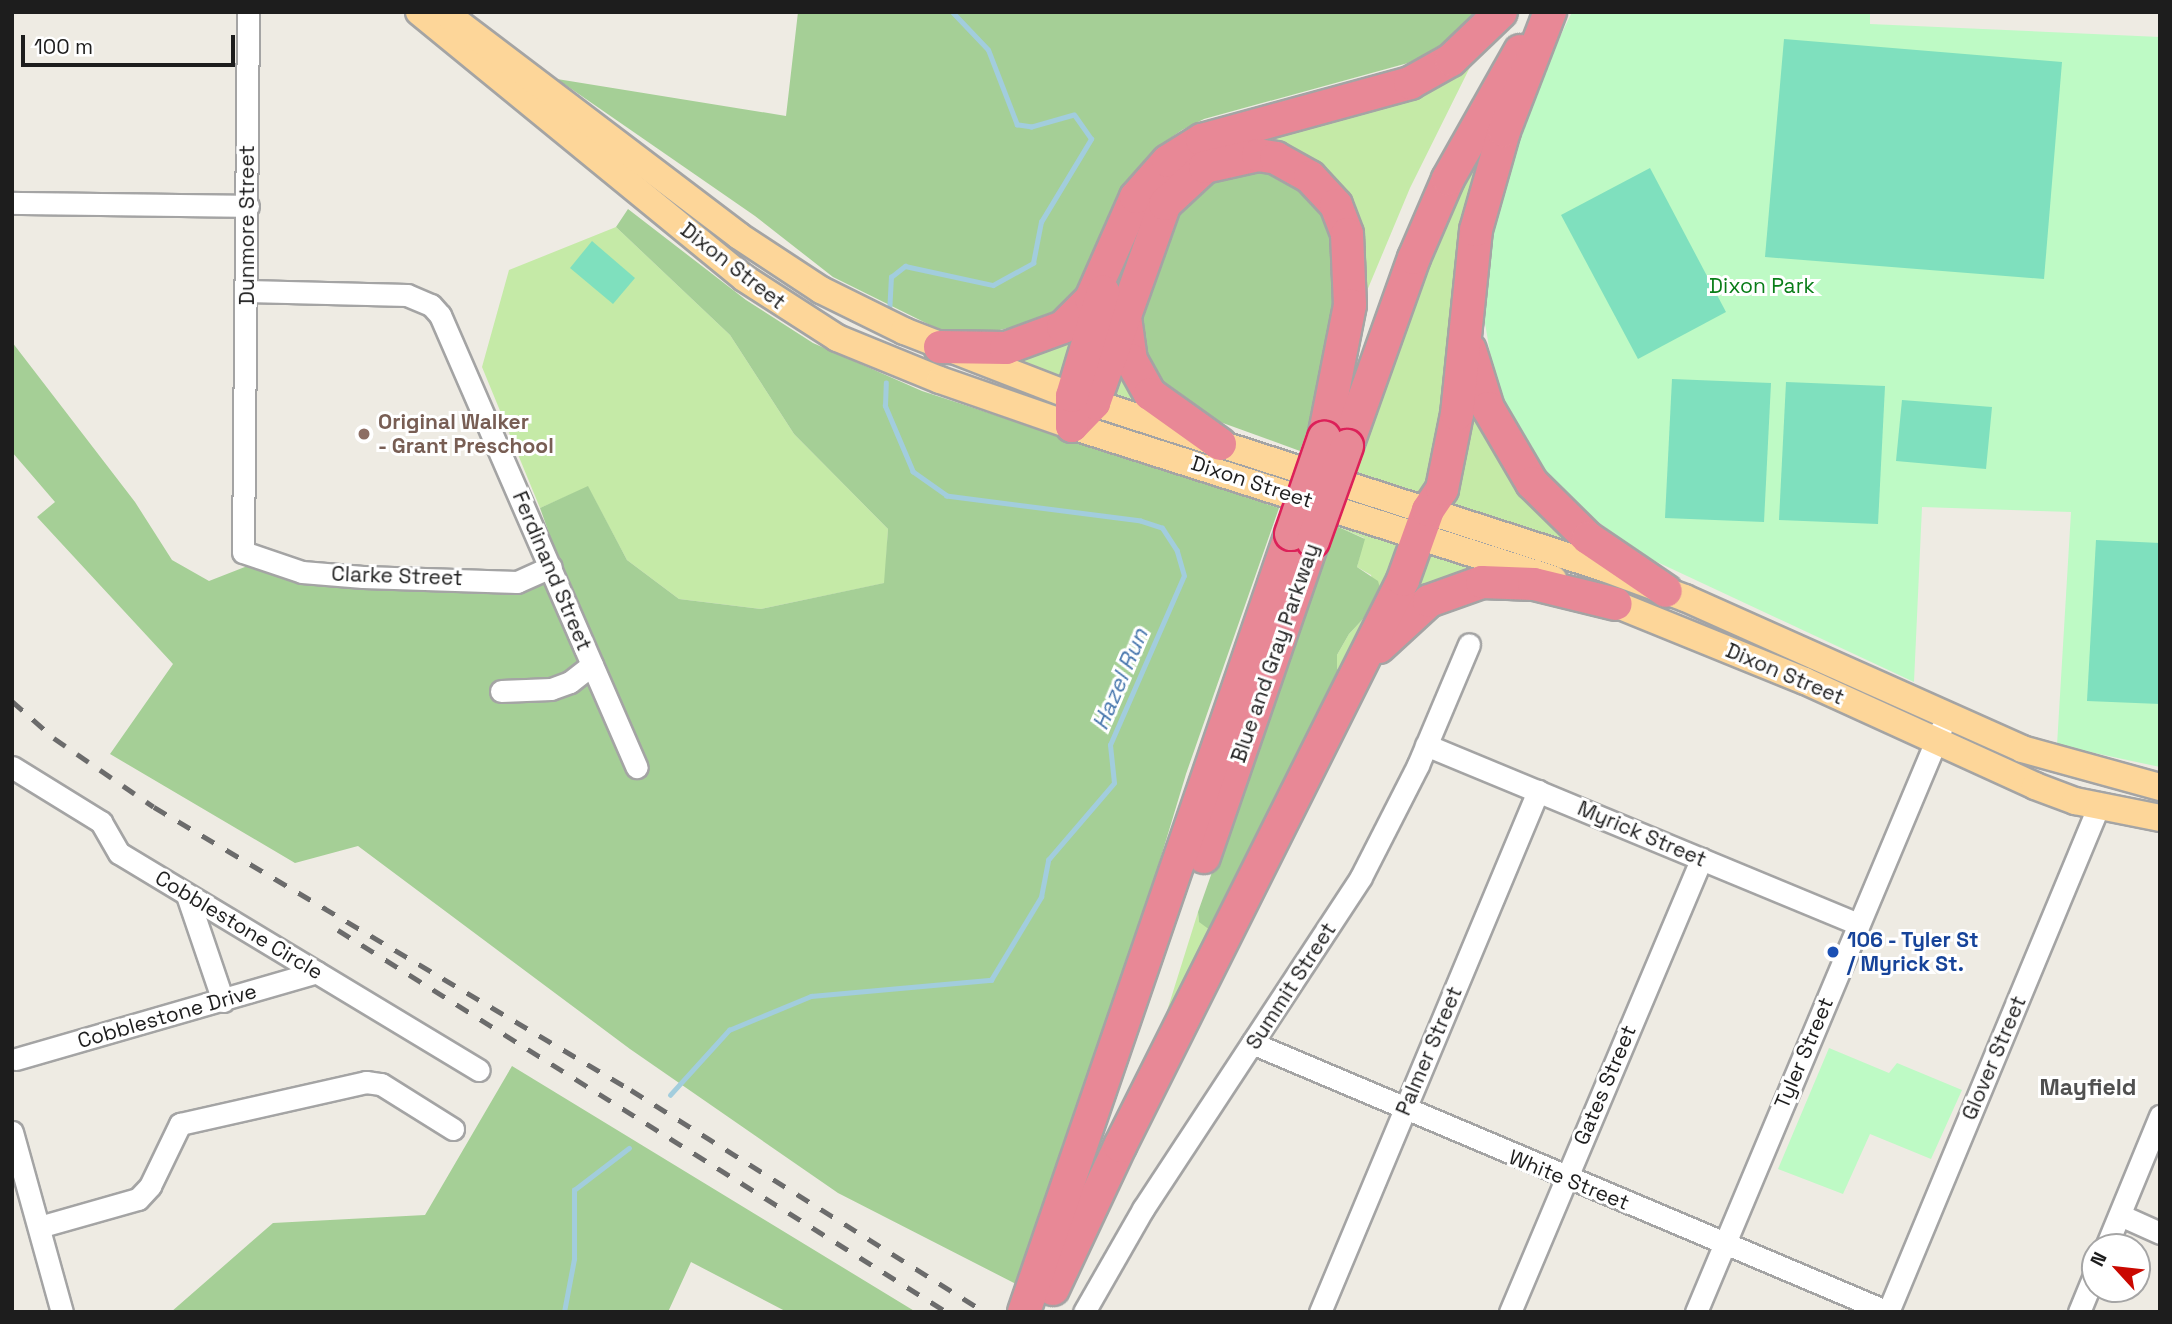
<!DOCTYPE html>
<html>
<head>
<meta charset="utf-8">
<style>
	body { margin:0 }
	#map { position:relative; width:2172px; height:1324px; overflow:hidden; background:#eeebe3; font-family:"Space Grotesk",sans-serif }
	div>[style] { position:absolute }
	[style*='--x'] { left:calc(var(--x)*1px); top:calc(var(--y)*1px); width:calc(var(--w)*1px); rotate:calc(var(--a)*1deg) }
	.grass>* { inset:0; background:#c5eaa7 }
	.forest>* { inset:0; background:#a5cf96 }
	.park>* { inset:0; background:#befac5 }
	.pitch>* { inset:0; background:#7fe0be }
	.stream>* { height:4.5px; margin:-2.25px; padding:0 2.25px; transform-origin:2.25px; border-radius:2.25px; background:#a2cddd }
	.roads { filter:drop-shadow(2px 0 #a4a4a4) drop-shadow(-2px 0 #a4a4a4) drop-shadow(0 2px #a4a4a4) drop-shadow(0 -2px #a4a4a4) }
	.minor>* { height:21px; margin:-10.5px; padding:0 10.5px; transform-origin:10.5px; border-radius:10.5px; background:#fff }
	.major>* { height:26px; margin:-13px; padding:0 13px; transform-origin:13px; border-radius:13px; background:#fdd699 }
	.highway>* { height:32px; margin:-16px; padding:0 16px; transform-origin:16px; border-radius:16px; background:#e88896 }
	.rail>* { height:4.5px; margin-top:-2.25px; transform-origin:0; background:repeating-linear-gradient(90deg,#6b6b6b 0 14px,transparent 0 28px) }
	.bridges { filter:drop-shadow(2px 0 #dc2159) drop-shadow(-2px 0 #dc2159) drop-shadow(0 2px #dc2159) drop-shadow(0 -2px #dc2159) }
	.highway-bridge>* { height:32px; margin:-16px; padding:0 16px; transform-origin:16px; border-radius:16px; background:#e88896 }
	.dots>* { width:19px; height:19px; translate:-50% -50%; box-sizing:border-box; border:4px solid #fff; border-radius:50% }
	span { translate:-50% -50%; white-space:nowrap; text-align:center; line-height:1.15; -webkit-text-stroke:6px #fff; paint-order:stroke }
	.street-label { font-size:21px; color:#1d1d1d }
	.park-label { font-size:21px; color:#097d18 }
	.education-label { font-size:21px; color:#785e54; font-weight:700 }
	.left { translate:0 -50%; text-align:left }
	.transit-label { font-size:21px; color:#164399; font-weight:700 }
	.water-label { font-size:23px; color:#4877ae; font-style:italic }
	.neighbourhood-label { font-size:23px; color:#505050; font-weight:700 }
	.frame { position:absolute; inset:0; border:14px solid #1d1d1d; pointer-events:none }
	.north { position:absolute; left:2081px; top:1233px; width:70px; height:70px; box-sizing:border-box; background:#fff; border:2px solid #a5a5a5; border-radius:50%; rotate:297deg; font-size:19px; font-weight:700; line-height:28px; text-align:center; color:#1d1d1d }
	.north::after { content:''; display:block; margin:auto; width:24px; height:32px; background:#ca0800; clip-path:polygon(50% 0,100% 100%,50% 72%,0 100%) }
	.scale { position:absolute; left:21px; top:35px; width:214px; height:32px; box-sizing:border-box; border:4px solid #1d1d1d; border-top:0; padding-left:9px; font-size:21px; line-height:24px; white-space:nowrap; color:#1d1d1d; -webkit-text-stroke:5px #fff; paint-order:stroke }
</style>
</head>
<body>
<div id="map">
	<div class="grass">
		<div style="clip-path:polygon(1475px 57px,1410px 188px,1364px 298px,1086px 383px,1138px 222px,1165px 176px)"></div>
		<div style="clip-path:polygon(1501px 101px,1450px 410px,1426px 494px,1351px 473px,1425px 261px)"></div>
		<div style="clip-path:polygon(616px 227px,730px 335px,794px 434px,888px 529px,885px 583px,761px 609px,679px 599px,627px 560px,588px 487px,540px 508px,482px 367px,509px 270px)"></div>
		<div style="clip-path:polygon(1076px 326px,1069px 383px,995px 357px)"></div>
		<div style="clip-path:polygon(1118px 356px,1162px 416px,1107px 398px)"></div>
		<div style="clip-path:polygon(1467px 366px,1602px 557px,1447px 505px)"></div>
		<div style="clip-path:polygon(1100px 419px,1249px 465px,1217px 462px)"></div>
		<div style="clip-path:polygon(1336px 520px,1408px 542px,1342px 677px,1337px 668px,1337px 655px,1349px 634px,1377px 604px,1371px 575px,1357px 567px,1364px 538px,1334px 525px)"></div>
		<div style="clip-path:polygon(1422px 548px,1503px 571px,1401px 609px)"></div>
		<div style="clip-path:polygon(1198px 912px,1199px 922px,1221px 925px,1157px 1043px)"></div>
	</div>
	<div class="forest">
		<div style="clip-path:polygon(798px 12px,1479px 12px,1445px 44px,1408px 63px,1204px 119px,1182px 130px,1159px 146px,1132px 177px,1084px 286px,1042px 320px,991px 332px,940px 330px,833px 277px,755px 216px,557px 79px,786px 116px)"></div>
		<div style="clip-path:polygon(1255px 163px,1326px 199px,1343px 268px,1324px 381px,1300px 451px,1209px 418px,1171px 393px,1154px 375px,1137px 325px,1159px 235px,1196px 184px)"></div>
		<div style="clip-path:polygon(628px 209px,746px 300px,813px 343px,922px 391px,1279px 508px,1186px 774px,1123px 983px,1016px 1284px,838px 1193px,630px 1049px,358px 846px,295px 863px,110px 754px,173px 664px,37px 517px,55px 502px,12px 452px,12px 342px,135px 502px,172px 560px,209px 581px,250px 565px,298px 584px,498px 588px,561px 567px,540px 508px,588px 486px,627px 560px,679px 599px,761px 609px,884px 583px,888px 529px,794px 434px,730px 335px,616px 227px)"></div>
		<div style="clip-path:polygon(1334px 525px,1365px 539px,1357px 567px,1378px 581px,1381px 591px,1377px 604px,1349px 634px,1337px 655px,1337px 668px,1342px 677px,1221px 925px,1210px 930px,1199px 922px,1198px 912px)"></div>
		<div style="clip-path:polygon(512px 1066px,916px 1312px,787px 1312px,691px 1262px,668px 1312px,171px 1312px,273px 1223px,425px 1215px)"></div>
	</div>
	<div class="park">
		<div style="clip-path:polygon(1572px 12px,1870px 12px,1870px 24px,2160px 37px,2160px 767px,2057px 745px,2071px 512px,1922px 507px,1914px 682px,1640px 554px,1552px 486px,1499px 407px,1481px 299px,1500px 196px,1530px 99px)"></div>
		<div style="clip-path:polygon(1829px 1048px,1889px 1073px,1897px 1063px,1962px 1090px,1931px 1159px,1870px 1134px,1843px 1194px,1778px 1169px)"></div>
	</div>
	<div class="pitch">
		<div style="clip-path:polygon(1784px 39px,2062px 62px,2044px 279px,1765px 257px)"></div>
		<div style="clip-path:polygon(1650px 168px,1726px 312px,1638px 359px,1561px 215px)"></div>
		<div style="clip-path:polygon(592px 241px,635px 278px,613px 304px,570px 268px)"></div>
		<div style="clip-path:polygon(1672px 379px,1771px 383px,1764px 522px,1665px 518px)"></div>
		<div style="clip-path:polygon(1786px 382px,1885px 386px,1878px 524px,1779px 520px)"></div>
		<div style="clip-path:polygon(1902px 400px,1992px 407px,1986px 469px,1896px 461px)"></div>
		<div style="clip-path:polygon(2096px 540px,2160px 543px,2160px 704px,2087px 701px)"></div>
	</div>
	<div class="stream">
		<div style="--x:889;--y:314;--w:37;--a:-87"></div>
		<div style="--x:891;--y:277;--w:18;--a:-38"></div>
		<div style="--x:905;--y:266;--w:90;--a:12.2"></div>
		<div style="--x:993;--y:285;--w:46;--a:-28.8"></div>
		<div style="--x:1033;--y:263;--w:42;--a:-79"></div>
		<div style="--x:1041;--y:222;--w:97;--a:-58.9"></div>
		<div style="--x:1091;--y:139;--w:29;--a:-125"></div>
		<div style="--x:1074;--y:115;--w:44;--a:164.1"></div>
		<div style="--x:1032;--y:127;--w:15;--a:-172"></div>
		<div style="--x:1017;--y:125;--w:80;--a:-111.1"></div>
		<div style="--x:988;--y:50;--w:52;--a:-133.5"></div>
		<div style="--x:670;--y:1095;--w:88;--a:-47.8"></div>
		<div style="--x:729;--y:1030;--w:89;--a:-22.5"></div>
		<div style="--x:811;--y:996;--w:181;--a:-5.1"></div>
		<div style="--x:991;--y:980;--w:97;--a:-58.9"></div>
		<div style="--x:1041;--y:897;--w:38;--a:-79"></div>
		<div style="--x:1048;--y:860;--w:101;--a:-49.4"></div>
		<div style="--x:1114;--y:783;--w:38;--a:-96"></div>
		<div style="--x:1110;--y:745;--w:184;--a:-66.4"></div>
		<div style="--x:1184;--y:576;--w:26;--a:-106"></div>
		<div style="--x:1177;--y:551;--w:27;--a:-123"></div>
		<div style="--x:1162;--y:528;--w:22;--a:-162"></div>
		<div style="--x:1141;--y:521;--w:196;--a:-172.7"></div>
		<div style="--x:947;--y:496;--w:42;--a:-144.8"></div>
		<div style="--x:913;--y:472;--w:72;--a:-113"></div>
		<div style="--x:885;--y:406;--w:23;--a:-88"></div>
		<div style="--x:564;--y:1312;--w:54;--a:-79.3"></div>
		<div style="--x:574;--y:1259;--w:69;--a:-90"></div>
		<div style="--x:574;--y:1190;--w:69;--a:-37.4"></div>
	</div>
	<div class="roads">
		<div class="minor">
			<div style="--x:248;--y:12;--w:540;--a:90.53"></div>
			<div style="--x:243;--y:552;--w:62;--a:18.7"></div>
			<div style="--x:302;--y:572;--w:61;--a:4.7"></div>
			<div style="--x:363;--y:577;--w:154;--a:1.9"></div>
			<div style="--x:517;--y:582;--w:37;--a:-24"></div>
			<div style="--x:12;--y:203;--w:236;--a:0.7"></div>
			<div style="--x:247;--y:291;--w:160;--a:1.4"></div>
			<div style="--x:407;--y:295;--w:26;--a:23"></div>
			<div style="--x:431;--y:305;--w:13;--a:48"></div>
			<div style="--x:440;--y:315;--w:493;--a:66.5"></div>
			<div style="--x:501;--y:691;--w:50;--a:-2.3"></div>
			<div style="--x:551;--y:689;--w:20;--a:-20"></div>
			<div style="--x:570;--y:682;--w:28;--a:-38"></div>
			<div style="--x:1426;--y:745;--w:468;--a:22.5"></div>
			<div style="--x:12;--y:767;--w:105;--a:31.7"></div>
			<div style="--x:101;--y:822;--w:36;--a:60"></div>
			<div style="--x:119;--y:853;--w:420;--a:31.1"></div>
			<div style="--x:187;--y:895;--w:112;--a:71.2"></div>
			<div style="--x:1252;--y:1043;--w:691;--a:22.93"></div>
			<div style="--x:16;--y:1059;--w:313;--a:-16.1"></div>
			<div style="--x:12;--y:1132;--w:187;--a:74.5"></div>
			<div style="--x:2120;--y:1215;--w:44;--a:24.2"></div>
			<div style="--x:39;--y:1227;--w:103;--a:-15.8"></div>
			<div style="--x:138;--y:1199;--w:18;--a:-47"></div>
			<div style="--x:150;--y:1186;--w:69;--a:-64.2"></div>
			<div style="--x:180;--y:1124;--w:191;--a:-12.7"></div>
			<div style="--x:366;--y:1082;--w:15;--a:8"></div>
			<div style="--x:381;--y:1084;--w:85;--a:32"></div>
			<div style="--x:2106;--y:1247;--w:142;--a:-67.6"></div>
			<div style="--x:1084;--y:1312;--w:119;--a:-60.2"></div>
			<div style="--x:1143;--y:1209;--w:397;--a:-56.7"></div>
			<div style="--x:1361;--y:877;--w:126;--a:-63"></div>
			<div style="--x:1418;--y:765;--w:131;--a:-67.1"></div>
			<div style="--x:1320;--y:1312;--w:565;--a:-67.29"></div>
			<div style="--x:1510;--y:1312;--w:492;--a:-67.1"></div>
			<div style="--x:1696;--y:1312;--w:632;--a:-67.21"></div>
			<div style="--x:1888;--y:1312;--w:549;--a:-67.4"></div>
			<div style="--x:2079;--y:1312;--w:42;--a:-67.7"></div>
		</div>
		<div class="major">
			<div style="--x:419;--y:12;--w:420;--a:39.3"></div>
			<div style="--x:744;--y:278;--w:111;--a:32.8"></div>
			<div style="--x:837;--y:338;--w:111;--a:22.2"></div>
			<div style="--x:940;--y:380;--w:140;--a:19.2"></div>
			<div style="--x:1072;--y:426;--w:505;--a:17.65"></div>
			<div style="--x:448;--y:15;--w:365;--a:37.2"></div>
			<div style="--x:739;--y:236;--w:98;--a:33.4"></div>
			<div style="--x:821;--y:290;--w:93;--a:26.3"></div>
			<div style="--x:904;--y:331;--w:180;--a:21.2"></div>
			<div style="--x:1072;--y:396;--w:559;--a:17.92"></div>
			<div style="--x:1604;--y:568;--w:86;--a:20.3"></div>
			<div style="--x:1685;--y:598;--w:369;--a:24.1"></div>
			<div style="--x:2022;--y:749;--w:143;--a:15.4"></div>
			<div style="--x:1598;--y:597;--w:223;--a:22.1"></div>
			<div style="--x:1805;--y:681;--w:253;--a:24.5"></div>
			<div style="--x:2035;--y:786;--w:43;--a:20.6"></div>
			<div style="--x:2075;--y:801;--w:87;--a:11.3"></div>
		</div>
		<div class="highway">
			<div style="--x:1125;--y:317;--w:43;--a:82.1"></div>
			<div style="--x:1131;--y:360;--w:39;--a:61"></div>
			<div style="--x:1150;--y:394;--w:86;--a:35.5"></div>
			<div style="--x:940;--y:347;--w:66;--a:0.9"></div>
			<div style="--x:1006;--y:348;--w:61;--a:-20.2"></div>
			<div style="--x:1063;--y:327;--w:40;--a:-45"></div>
			<div style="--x:1091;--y:299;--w:111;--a:-66.2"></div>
			<div style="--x:1136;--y:197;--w:48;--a:-48.4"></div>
			<div style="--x:1168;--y:161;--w:40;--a:-32"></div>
			<div style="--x:1202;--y:140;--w:216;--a:-15.3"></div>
			<div style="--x:1410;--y:83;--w:47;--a:-29.3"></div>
			<div style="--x:1451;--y:60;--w:69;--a:-43.8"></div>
			<div style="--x:1470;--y:350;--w:61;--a:72.8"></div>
			<div style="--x:1488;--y:408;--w:87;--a:59.6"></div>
			<div style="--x:1532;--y:483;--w:78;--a:44.5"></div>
			<div style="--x:1588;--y:538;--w:94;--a:34.2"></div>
			<div style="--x:1072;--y:426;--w:32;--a:-46"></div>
			<div style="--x:1094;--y:403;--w:211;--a:-70.4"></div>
			<div style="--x:1165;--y:204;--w:54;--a:-42.8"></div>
			<div style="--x:1205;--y:167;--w:54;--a:-12.8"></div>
			<div style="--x:1258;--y:155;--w:18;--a:9"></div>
			<div style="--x:1276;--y:158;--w:39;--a:29"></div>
			<div style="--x:1310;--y:177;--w:38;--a:47"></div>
			<div style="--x:1336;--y:205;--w:31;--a:69"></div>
			<div style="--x:1347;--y:234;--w:71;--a:87.6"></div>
			<div style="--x:1350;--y:305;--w:136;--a:101.1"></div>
			<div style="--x:1072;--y:426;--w:30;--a:-90"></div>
			<div style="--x:1072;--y:396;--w:109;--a:-73.4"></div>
			<div style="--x:1347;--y:446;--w:200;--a:-70.4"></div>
			<div style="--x:1414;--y:258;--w:86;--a:-66.7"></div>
			<div style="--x:1448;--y:179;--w:147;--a:-60.6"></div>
			<div style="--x:1379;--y:647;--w:68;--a:-42.6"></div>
			<div style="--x:1429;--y:601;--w:56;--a:-19.7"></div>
			<div style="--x:1482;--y:582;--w:52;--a:2.2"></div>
			<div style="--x:1534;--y:584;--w:84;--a:13.7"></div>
			<div style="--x:1204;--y:857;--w:334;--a:-71"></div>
			<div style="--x:1053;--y:1289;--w:158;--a:-64.9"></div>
			<div style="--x:1120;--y:1146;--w:633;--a:-63.43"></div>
			<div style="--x:1403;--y:580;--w:74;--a:-70.3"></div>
			<div style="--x:1428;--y:510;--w:25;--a:-56"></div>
			<div style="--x:1442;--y:489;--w:76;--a:-78.7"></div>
			<div style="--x:1457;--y:414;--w:185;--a:-84.1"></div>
			<div style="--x:1476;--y:230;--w:103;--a:-74.2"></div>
			<div style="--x:1504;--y:131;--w:128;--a:-68.9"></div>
			<div style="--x:1024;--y:1312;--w:823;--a:-71.06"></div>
		</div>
	</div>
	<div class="rail">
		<div style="--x:12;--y:701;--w:56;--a:41.4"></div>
		<div style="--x:54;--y:738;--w:121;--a:34.6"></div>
		<div style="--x:154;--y:807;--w:555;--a:30.68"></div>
		<div style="--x:631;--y:1090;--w:418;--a:32.1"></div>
		<div style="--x:338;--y:930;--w:719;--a:32.1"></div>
	</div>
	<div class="bridges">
		<div class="highway-bridge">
			<div style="--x:1291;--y:534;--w:102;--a:-71"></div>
			<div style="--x:1313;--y:541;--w:101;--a:-70.3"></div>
		</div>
	</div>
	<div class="dots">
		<div style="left:364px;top:434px;background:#8d6e63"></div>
		<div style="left:1833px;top:952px;background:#1a4fb4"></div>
	</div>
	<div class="street-label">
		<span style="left:247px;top:225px;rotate:-90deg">Dunmore Street</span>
		<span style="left:733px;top:266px;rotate:38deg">Dixon Street</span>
		<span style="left:1252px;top:482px;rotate:18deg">Dixon Street</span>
		<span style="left:552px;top:571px;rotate:67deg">Ferdinand Street</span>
		<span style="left:397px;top:576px;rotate:2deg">Clarke Street</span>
		<span style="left:1275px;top:653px;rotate:-71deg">Blue and Gray Parkway</span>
		<span style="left:1785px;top:674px;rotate:23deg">Dixon Street</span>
		<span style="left:1642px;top:834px;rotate:23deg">Myrick Street</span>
		<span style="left:239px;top:925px;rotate:31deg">Cobblestone Circle</span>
		<span style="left:1291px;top:986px;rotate:-57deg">Summit Street</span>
		<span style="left:167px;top:1016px;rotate:-16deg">Cobblestone Drive</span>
		<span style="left:1429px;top:1051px;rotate:-67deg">Palmer Street</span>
		<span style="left:1804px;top:1053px;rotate:-67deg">Tyler Street</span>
		<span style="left:1994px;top:1058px;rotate:-67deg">Glover Street</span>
		<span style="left:1605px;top:1085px;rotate:-67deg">Gates Street</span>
		<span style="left:1569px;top:1180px;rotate:22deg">White Street</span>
	</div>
	<div class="park-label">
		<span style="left:1762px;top:286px">Dixon Park</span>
	</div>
	<div class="education-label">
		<span class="left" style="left:378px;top:434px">Original Walker<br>- Grant Preschool</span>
	</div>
	<div class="transit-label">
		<span class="left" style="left:1847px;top:952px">106 - Tyler St<br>/ Myrick St.</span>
	</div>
	<div class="water-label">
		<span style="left:1120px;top:679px;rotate:-67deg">Hazel Run</span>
	</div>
	<div class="neighbourhood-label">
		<span style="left:2088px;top:1087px">Mayfield</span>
	</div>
	<div class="frame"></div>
	<div class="north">N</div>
	<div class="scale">100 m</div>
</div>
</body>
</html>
